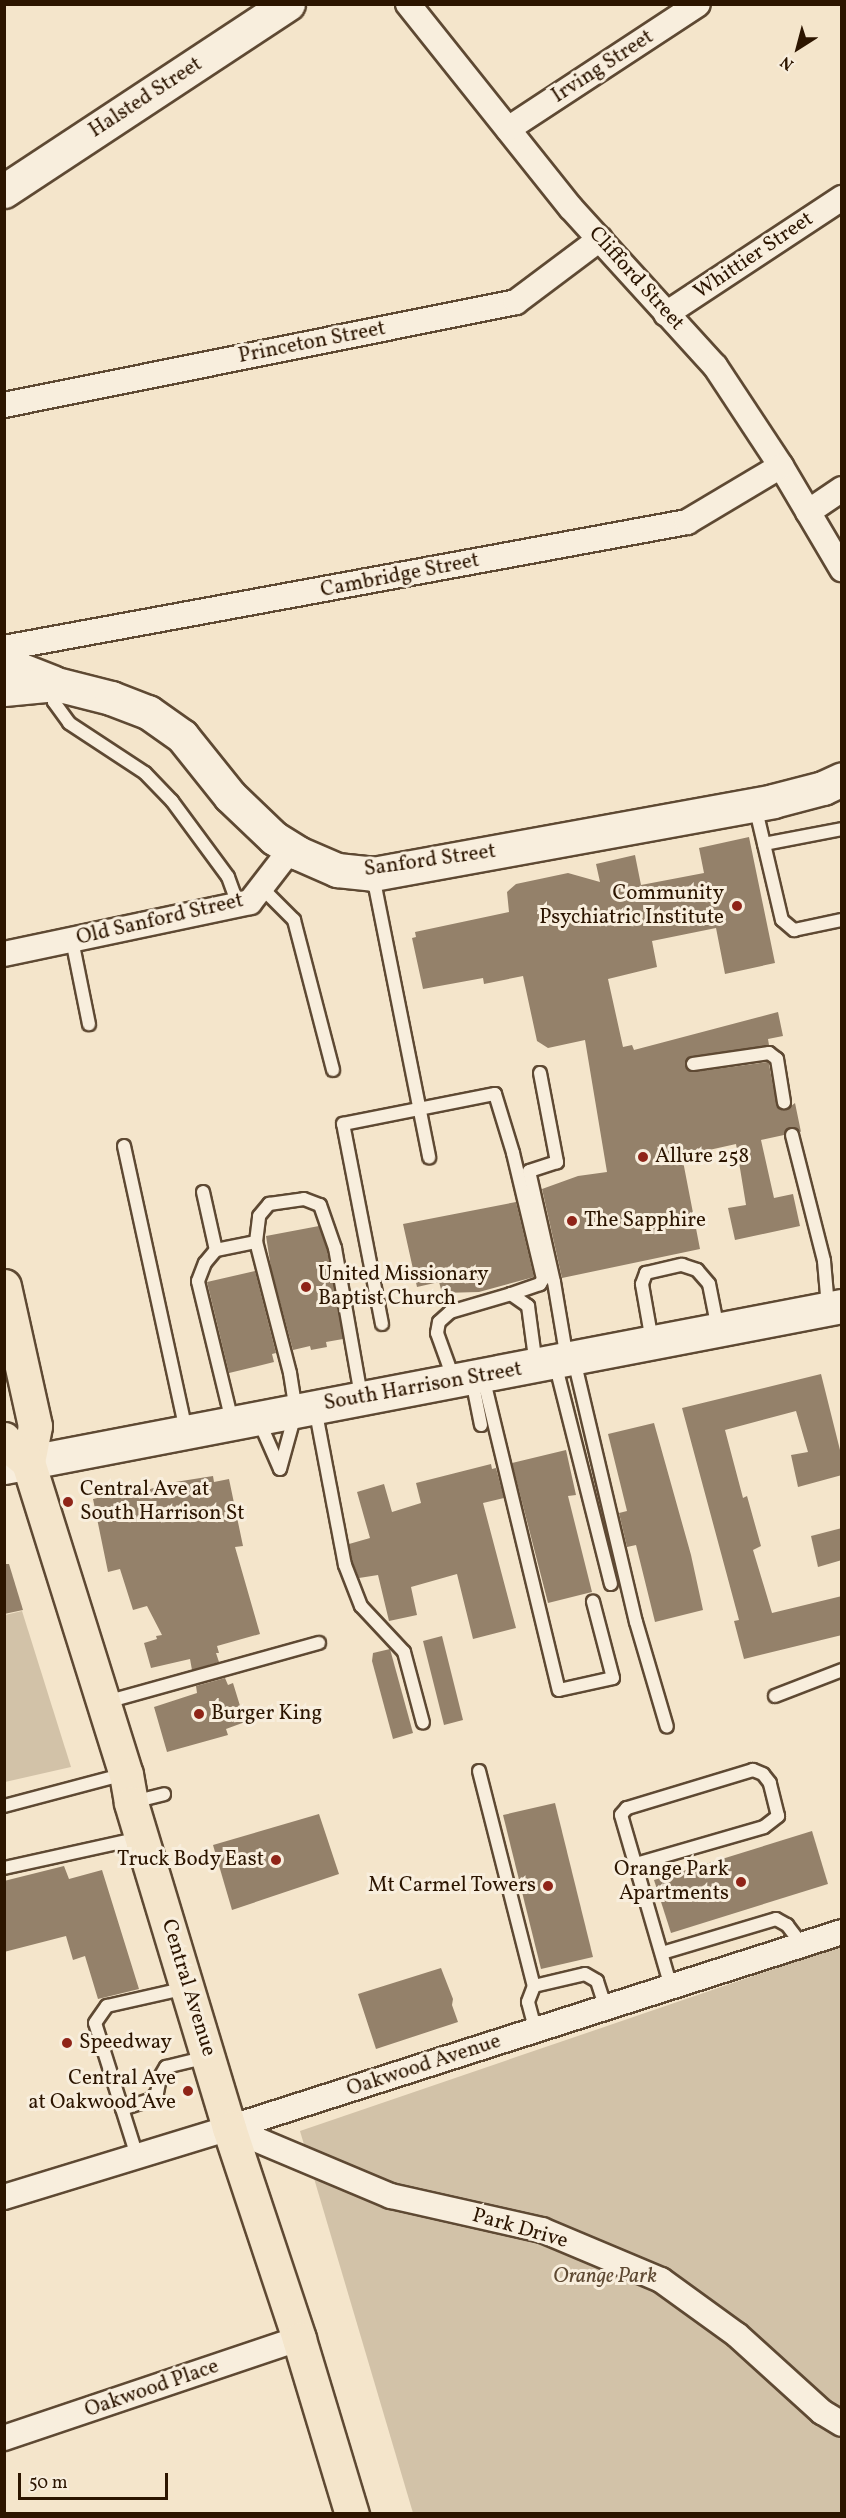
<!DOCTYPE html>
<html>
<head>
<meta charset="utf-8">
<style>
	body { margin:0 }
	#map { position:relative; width:846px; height:2518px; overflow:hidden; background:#f4e5cb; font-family:Vollkorn,serif }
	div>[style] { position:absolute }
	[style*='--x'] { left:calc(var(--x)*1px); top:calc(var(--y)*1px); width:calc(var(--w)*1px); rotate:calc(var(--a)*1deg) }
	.green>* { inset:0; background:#d2c2a8 }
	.building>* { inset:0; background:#94816a }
	.roads { filter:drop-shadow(2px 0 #5e4933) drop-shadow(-2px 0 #5e4933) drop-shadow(0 2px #5e4933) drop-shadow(0 -2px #5e4933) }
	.lane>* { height:12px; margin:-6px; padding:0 6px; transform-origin:6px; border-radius:6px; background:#f8eedd }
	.street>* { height:24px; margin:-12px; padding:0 12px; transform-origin:12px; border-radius:12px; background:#f8eedd }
	.secondary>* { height:33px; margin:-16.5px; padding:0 16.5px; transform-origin:16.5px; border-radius:16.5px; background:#f8eedd }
	.primary>* { height:33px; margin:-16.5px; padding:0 16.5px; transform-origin:16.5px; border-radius:16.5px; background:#f4e5cb }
	.dots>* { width:16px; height:16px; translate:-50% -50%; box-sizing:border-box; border:3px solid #f8eedd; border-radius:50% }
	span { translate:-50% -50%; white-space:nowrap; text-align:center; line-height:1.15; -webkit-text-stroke:6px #f8eedd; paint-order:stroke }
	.street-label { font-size:21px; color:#2c1500 }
	.poi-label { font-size:21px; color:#2c1500 }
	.right { translate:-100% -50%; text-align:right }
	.left { translate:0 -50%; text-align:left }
	.park-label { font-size:21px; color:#5e4932; font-style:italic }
	.frame { position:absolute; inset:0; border:6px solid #2c1500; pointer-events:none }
	.north { position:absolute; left:768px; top:18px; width:60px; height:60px; -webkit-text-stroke:4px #f8eedd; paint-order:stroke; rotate:216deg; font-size:16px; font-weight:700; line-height:24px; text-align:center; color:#2c1500 }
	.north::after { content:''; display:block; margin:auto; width:21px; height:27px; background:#2c1500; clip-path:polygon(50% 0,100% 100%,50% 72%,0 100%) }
	.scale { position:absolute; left:18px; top:2473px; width:150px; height:27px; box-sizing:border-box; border:3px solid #2c1500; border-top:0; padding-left:8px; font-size:18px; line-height:21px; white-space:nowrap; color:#2c1500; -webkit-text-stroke:4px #f8eedd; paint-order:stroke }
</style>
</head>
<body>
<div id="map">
	<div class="green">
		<div style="clip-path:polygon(22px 1611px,71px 1767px,5px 1782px,5px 1615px)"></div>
		<div style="clip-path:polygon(841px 1946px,841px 2513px,413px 2513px,300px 2131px)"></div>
	</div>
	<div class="building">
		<div style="clip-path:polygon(749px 837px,775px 963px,725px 974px,716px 928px,652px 941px,657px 967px,608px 979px,623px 1047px,632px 1045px,634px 1050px,778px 1012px,783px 1036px,768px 1039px,769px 1045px,692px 1056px,685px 1065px,687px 1070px,694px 1072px,767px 1062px,769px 1064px,777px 1107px,786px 1110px,795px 1103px,801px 1132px,791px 1127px,784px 1135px,761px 1140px,774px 1198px,793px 1194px,800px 1226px,735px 1240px,728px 1208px,746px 1205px,736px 1144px,682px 1156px,700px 1249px,562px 1278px,542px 1189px,578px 1176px,607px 1172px,585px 1040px,548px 1048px,537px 1041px,523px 976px,484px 984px,483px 978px,423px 989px,412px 938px,416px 937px,415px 932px,509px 912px,507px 892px,516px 884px,568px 873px,600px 882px,596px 864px,635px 855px,641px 885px,704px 873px,699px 848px)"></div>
		<div style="clip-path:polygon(516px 1202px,534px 1277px,479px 1292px,442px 1293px,439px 1282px,417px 1287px,403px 1224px)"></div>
		<div style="clip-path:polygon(319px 1226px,327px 1250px,343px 1339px,326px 1342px,327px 1347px,311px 1350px,310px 1346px,293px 1350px,271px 1268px,266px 1236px)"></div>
		<div style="clip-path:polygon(255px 1271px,276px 1353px,272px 1354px,274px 1362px,229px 1373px,207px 1282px)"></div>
		<div style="clip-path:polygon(821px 1374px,842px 1458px,842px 1475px,798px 1487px,791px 1455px,808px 1452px,796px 1411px,725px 1430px,743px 1498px,747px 1496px,761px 1546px,753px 1550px,772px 1613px,842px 1596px,842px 1635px,744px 1659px,734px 1621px,739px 1620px,682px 1408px)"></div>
		<div style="clip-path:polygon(654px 1423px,691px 1555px,703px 1610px,655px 1622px,636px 1545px,627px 1547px,619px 1513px,627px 1511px,608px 1434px)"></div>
		<div style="clip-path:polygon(566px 1450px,576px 1495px,568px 1496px,592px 1592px,548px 1603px,512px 1463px)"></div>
		<div style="clip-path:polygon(491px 1464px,492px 1469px,496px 1468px,504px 1498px,483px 1503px,516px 1628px,473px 1639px,457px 1574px,411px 1587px,417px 1615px,389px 1621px,378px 1575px,359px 1578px,353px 1563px,349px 1544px,370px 1538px,357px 1492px,384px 1484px,392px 1512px,421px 1503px,416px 1483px)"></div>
		<div style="clip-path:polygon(213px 1476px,214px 1482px,229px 1479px,243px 1546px,235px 1547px,260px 1634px,217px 1646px,219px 1653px,216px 1653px,219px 1662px,192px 1670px,190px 1659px,151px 1668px,144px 1643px,157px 1639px,156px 1636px,162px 1635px,147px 1606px,133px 1610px,120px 1569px,108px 1572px,93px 1499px,124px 1492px,126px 1497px,169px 1483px)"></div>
		<div style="clip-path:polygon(842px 1528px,842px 1560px,818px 1567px,811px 1536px)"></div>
		<div style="clip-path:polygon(4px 1564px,9px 1564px,23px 1610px,4px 1614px)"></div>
		<div style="clip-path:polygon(442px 1636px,463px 1720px,444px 1725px,423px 1641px)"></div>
		<div style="clip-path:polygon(390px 1649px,413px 1733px,393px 1739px,372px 1661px,373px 1653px)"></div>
		<div style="clip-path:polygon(225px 1678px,228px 1685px,233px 1683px,245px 1722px,226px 1729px,228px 1735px,167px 1752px,154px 1707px,197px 1693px,196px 1686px)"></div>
		<div style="clip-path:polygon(555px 1803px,593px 1957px,541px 1969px,503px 1815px)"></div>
		<div style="clip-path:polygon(319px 1814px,339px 1874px,232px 1910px,213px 1845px)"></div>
		<div style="clip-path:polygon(812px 1831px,828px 1884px,671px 1933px,654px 1880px)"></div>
		<div style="clip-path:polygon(64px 1866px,69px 1879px,102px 1870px,139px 1989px,98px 1999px,85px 1956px,73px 1960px,66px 1936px,4px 1952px,4px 1881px)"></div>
		<div style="clip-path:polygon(441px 1968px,453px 1999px,452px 2005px,458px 2022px,376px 2049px,358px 1994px)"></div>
	</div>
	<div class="roads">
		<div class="lane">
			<div style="--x:56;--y:685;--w:17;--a:97"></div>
			<div style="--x:54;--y:702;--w:26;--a:54"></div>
			<div style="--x:69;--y:723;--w:91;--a:33.3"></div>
			<div style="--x:145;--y:773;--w:39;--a:46"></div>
			<div style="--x:172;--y:801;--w:94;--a:53.6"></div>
			<div style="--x:228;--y:877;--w:29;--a:70"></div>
			<div style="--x:755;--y:806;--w:117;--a:76.7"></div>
			<div style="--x:782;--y:920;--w:16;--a:40"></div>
			<div style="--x:794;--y:930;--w:49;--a:-11.8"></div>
			<div style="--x:764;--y:844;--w:79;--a:-10.9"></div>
			<div style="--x:373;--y:876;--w:287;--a:78.7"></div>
			<div style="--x:261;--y:887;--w:47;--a:45"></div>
			<div style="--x:294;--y:920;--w:155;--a:75.4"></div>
			<div style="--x:72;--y:940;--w:86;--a:78.6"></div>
			<div style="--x:693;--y:1064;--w:77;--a:-8.2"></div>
			<div style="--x:769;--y:1053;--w:10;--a:37"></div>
			<div style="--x:777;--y:1059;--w:44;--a:80.8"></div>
			<div style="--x:540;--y:1073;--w:91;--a:79.2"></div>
			<div style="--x:557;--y:1162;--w:29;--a:162"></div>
			<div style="--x:529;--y:1171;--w:114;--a:77.3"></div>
			<div style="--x:554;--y:1282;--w:78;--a:80.4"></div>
			<div style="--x:792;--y:1135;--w:130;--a:75.7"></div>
			<div style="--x:824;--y:1261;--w:46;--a:85"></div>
			<div style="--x:124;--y:1146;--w:291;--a:77.7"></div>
			<div style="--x:203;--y:1192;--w:59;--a:77.4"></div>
			<div style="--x:382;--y:1324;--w:204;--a:-101"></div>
			<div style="--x:343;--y:1124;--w:155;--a:-11.2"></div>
			<div style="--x:495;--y:1094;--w:62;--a:73"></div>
			<div style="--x:513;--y:1153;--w:130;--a:76.6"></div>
			<div style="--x:543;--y:1279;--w:6;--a:121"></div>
			<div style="--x:540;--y:1284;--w:31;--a:161"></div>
			<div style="--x:652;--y:1341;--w:58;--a:-100"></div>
			<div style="--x:642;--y:1284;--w:12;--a:-70"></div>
			<div style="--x:646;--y:1273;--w:37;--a:-13"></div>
			<div style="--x:682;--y:1265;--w:16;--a:18"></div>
			<div style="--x:697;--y:1270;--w:18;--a:49"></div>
			<div style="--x:709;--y:1284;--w:46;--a:78.7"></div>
			<div style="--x:574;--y:1360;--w:269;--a:76.7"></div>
			<div style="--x:636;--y:1622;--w:109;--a:73.6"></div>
			<div style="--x:555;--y:1363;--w:228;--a:75.8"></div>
			<div style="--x:483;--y:1377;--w:322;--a:76.4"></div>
			<div style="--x:559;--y:1690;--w:55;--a:-12.5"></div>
			<div style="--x:613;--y:1678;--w:79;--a:-104.7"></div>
			<div style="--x:454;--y:1380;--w:50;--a:-109.9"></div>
			<div style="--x:437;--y:1333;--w:11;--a:-80"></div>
			<div style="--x:439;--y:1322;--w:15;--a:-42"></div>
			<div style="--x:450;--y:1312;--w:64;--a:-16.4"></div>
			<div style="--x:511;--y:1294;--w:21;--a:35"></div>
			<div style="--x:528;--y:1306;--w:60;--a:82.3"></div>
			<div style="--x:472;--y:1380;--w:46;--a:78.7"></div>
			<div style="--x:315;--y:1408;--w:160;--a:79.2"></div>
			<div style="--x:345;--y:1565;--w:44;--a:68.7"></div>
			<div style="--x:361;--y:1606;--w:63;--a:46.9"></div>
			<div style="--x:404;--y:1652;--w:73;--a:75"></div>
			<div style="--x:232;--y:1421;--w:144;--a:-103.7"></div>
			<div style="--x:198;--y:1281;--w:19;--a:-69"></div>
			<div style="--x:205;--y:1263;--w:17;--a:-50"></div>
			<div style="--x:216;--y:1250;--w:41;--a:-11.3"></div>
			<div style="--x:259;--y:1421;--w:52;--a:66.4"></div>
			<div style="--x:280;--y:1469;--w:60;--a:-74.6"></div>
			<div style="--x:296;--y:1411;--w:38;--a:-99"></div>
			<div style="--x:290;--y:1373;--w:135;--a:-104.5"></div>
			<div style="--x:256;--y:1242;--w:26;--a:-83"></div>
			<div style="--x:259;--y:1216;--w:16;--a:-50"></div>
			<div style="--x:269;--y:1204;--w:35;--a:-8"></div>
			<div style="--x:304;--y:1199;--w:17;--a:21"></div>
			<div style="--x:320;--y:1205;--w:46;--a:70.8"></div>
			<div style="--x:335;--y:1248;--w:150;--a:80"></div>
			<div style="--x:775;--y:1696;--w:72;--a:-21.2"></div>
			<div style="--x:106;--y:1702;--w:221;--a:-15.5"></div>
			<div style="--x:479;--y:1771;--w:222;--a:75.7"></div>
			<div style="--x:534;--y:1986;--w:17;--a:111"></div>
			<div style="--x:528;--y:2002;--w:30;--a:75"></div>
			<div style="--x:133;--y:1802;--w:32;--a:-14"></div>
			<div style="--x:4;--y:1806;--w:125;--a:-14.8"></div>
			<div style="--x:636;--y:1864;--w:133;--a:-16.1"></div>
			<div style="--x:764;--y:1827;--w:18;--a:-38"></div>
			<div style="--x:778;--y:1816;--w:34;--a:-104"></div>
			<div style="--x:770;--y:1783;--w:11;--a:-128"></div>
			<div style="--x:763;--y:1774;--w:11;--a:-158"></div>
			<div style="--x:753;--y:1770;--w:132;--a:163.2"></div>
			<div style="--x:627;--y:1808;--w:9;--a:131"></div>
			<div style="--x:621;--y:1815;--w:179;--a:73.8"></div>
			<div style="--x:4;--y:1868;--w:140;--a:-12.4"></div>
			<div style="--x:662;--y:1953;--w:119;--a:-16.6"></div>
			<div style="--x:776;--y:1919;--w:13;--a:29"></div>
			<div style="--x:787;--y:1925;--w:25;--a:53"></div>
			<div style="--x:534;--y:1986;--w:52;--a:-13.2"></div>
			<div style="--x:585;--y:1974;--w:14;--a:30"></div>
			<div style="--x:597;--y:1981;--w:28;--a:72"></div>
			<div style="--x:122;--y:2109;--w:29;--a:-18"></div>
			<div style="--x:150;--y:2100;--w:10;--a:-45"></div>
			<div style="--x:157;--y:2093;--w:16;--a:-79"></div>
			<div style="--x:160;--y:2077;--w:12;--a:-59"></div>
			<div style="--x:166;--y:2067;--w:42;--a:-13.7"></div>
			<div style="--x:137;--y:2156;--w:139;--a:-107.5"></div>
			<div style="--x:95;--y:2023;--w:21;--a:-55"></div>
			<div style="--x:107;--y:2006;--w:81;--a:-12.8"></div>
		</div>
		<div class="street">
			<div style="--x:408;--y:4;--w:261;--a:51.4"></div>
			<div style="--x:571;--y:208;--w:214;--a:47.7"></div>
			<div style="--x:715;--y:366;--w:120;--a:56.6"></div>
			<div style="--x:781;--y:466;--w:120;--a:59.4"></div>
			<div style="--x:508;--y:129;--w:227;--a:-33.3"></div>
			<div style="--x:666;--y:314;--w:211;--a:-33.4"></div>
			<div style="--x:4;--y:405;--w:522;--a:-11.37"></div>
			<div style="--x:516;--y:302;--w:105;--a:-36.9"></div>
			<div style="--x:808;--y:512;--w:41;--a:-34.1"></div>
			<div style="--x:4;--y:648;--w:695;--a:-10.45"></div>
			<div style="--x:687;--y:522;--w:109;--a:-30.8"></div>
			<div style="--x:4;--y:954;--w:251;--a:-11.9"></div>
			<div style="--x:250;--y:902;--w:67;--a:-52.3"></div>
			<div style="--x:229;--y:2128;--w:176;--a:22.8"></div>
			<div style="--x:391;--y:2196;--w:155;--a:12.7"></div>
			<div style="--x:542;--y:2230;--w:129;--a:22.8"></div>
			<div style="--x:661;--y:2280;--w:94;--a:35.9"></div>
			<div style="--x:737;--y:2335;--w:115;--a:42.2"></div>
			<div style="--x:822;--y:2412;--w:23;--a:31"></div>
			<div style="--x:4;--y:2197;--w:235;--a:-17"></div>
			<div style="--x:229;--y:2128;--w:644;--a:-17.73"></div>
			<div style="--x:4;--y:2438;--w:311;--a:-18.6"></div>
		</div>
		<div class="secondary">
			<div style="--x:4;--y:191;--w:340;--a:-33.4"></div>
			<div style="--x:4;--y:663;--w:52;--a:21.6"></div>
			<div style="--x:4;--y:689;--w:52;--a:-5.5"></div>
			<div style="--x:56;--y:684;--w:57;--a:14.3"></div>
			<div style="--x:111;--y:698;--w:40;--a:21"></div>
			<div style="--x:148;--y:712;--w:42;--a:35.2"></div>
			<div style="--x:182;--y:736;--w:77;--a:51.3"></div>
			<div style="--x:230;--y:796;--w:61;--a:43.7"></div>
			<div style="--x:274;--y:838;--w:28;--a:32"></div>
			<div style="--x:298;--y:853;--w:43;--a:23.6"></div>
			<div style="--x:337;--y:870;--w:36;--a:6"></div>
			<div style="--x:373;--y:874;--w:407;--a:-10.3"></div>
			<div style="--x:773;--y:801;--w:52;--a:-14.6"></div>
			<div style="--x:823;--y:788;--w:21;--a:-25"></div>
			<div style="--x:4;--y:1467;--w:853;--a:-10.88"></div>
		</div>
		<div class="primary">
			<div style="--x:4;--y:1286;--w:143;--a:77.5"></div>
			<div style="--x:35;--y:1426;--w:37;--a:101"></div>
			<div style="--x:28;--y:1462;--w:327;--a:72.6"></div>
			<div style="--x:126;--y:1774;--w:29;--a:80"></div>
			<div style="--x:131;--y:1803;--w:339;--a:73.2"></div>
			<div style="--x:229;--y:2128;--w:222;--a:71.6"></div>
			<div style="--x:299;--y:2339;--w:183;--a:73.2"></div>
			<div style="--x:4;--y:1439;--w:5;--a:68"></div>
			<div style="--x:6;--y:1444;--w:28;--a:39"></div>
		</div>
	</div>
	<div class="dots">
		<div style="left:737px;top:906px;background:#8f2418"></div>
		<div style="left:643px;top:1157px;background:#8f2418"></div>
		<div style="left:572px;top:1221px;background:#8f2418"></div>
		<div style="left:306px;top:1287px;background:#8f2418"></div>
		<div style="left:68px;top:1502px;background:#8f2418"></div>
		<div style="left:199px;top:1714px;background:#8f2418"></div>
		<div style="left:276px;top:1860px;background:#8f2418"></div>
		<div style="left:741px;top:1882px;background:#8f2418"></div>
		<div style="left:548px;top:1886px;background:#8f2418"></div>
		<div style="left:67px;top:2043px;background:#8f2418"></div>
		<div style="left:188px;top:2091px;background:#8f2418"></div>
	</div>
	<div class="street-label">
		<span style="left:603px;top:67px;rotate:-33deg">Irving Street</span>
		<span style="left:146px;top:98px;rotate:-33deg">Halsted Street</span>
		<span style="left:754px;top:256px;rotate:-34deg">Whittier Street</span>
		<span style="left:636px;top:279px;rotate:48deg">Clifford Street</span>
		<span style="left:312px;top:343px;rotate:-11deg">Princeton Street</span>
		<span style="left:400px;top:576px;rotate:-11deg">Cambridge Street</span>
		<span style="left:430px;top:861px;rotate:-8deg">Sanford Street</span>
		<span style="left:160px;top:920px;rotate:-13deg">Old Sanford Street</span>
		<span style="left:423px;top:1387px;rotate:-10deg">South Harrison Street</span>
		<span style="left:188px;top:1988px;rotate:73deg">Central Avenue</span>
		<span style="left:424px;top:2066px;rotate:-18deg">Oakwood Avenue</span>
		<span style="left:520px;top:2229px;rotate:16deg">Park Drive</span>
		<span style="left:152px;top:2389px;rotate:-19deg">Oakwood Place</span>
	</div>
	<div class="poi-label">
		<span class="right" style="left:724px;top:906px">Community<br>Psychiatric Institute</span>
		<span class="left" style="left:655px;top:1157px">Allure 258</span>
		<span class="left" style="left:584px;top:1221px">The Sapphire</span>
		<span class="left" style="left:318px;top:1287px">United Missionary<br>Baptist Church</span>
		<span class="left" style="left:80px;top:1502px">Central Ave at<br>South Harrison St</span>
		<span class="left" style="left:211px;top:1714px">Burger King</span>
		<span class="right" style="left:264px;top:1860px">Truck Body East</span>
		<span class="right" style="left:729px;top:1882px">Orange Park<br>Apartments</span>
		<span class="right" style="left:536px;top:1886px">Mt Carmel Towers</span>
		<span class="left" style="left:79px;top:2043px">Speedway</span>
		<span class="right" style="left:176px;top:2091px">Central Ave<br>at Oakwood Ave</span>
	</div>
	<div class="park-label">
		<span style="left:605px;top:2277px">Orange Park</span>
	</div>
	<div class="frame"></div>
	<div class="north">N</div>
	<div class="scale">50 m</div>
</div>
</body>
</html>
